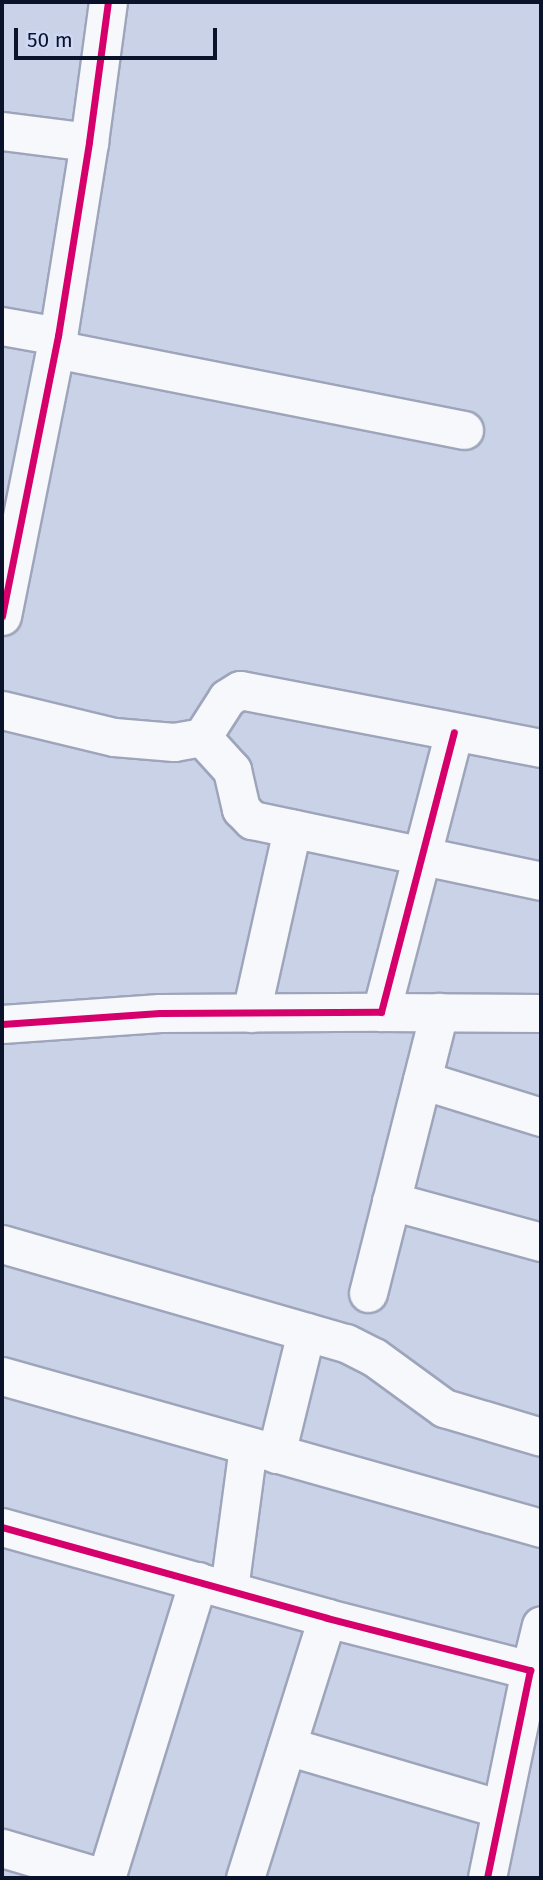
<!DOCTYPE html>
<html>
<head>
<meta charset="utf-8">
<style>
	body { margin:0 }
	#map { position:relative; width:543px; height:1880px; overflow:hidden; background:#c9d2e7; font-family:"Fira Sans",sans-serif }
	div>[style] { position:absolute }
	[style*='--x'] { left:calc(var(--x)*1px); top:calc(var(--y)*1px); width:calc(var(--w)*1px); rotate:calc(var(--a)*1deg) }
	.roads { filter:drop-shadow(2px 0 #9ea5bb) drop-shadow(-2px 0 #9ea5bb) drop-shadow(0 2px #9ea5bb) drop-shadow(0 -2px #9ea5bb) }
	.minor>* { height:37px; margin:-18.5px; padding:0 18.5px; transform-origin:18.5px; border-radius:18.5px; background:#f7f8fb }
	.cycleway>* { height:7px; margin:-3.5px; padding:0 3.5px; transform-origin:3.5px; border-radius:3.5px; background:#d6006c }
	span { translate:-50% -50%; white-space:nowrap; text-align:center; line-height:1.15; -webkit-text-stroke:5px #cfd9f5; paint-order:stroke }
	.frame { position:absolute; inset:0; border:4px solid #0b132b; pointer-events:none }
	.scale { position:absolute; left:14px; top:28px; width:203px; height:32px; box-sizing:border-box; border:4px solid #0b132b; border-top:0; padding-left:9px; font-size:21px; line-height:24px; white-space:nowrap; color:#0b132b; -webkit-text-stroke:5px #cfd9f5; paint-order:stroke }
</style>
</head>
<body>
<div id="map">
	<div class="roads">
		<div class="minor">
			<div style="--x:2;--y:131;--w:88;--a:7.2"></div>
			<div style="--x:2;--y:326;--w:57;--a:10.1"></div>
			<div style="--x:55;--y:349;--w:417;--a:11.2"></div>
			<div style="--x:2;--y:616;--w:286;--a:-78.7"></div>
			<div style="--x:58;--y:336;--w:196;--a:-80.9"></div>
			<div style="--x:89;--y:142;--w:141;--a:-82.3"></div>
			<div style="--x:2;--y:710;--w:115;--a:13.6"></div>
			<div style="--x:114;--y:737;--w:60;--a:4.8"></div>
			<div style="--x:174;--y:742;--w:28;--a:-10"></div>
			<div style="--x:202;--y:737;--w:46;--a:-57.3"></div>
			<div style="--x:227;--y:698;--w:15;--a:-32"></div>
			<div style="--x:240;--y:690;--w:307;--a:10.9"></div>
			<div style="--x:202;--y:737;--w:45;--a:47.7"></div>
			<div style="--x:232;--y:770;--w:40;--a:77"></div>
			<div style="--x:241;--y:809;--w:16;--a:45"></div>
			<div style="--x:252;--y:820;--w:295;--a:11.9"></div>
			<div style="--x:381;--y:1012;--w:160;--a:0.4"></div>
			<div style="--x:251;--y:1013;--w:189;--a:-77.4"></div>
			<div style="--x:2;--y:1024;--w:158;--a:-4"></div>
			<div style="--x:160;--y:1013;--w:221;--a:-0.3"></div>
			<div style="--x:381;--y:1012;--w:289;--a:-75.4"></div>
			<div style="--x:422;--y:1080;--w:125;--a:17.3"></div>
			<div style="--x:391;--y:1201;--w:156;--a:15.3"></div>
			<div style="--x:2;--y:1244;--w:358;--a:16.1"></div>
			<div style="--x:346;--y:1343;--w:31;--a:27"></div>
			<div style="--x:374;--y:1357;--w:87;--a:36.1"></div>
			<div style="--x:444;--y:1408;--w:101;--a:16.6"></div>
			<div style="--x:368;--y:1293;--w:290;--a:-75.8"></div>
			<div style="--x:2;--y:1376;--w:560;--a:15.75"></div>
			<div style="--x:276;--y:1454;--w:126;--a:-76.2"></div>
			<div style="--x:2;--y:1527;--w:337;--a:15.6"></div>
			<div style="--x:327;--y:1618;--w:210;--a:14.4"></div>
			<div style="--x:530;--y:1670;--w:212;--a:101.7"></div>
			<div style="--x:229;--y:1589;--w:144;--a:-82.4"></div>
			<div style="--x:530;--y:1670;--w:46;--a:-76.3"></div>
			<div style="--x:287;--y:1746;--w:223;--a:16.4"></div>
			<div style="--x:2;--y:1848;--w:105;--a:16.5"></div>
			<div style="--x:106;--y:1878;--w:311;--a:-72.8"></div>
			<div style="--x:245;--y:1878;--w:273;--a:-72.5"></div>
		</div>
	</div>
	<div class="cycleway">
		<div style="--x:2;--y:616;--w:286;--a:-78.7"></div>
		<div style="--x:58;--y:336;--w:196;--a:-80.9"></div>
		<div style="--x:89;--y:142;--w:141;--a:-82.3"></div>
		<div style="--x:2;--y:1024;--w:158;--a:-4"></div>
		<div style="--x:160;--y:1013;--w:221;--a:-0.3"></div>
		<div style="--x:381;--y:1012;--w:289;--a:-75.4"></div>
		<div style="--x:2;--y:1527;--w:337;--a:15.6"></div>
		<div style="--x:327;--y:1618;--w:210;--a:14.4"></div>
		<div style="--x:530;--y:1670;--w:212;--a:101.7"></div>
	</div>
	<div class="frame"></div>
	<div class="scale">50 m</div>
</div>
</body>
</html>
